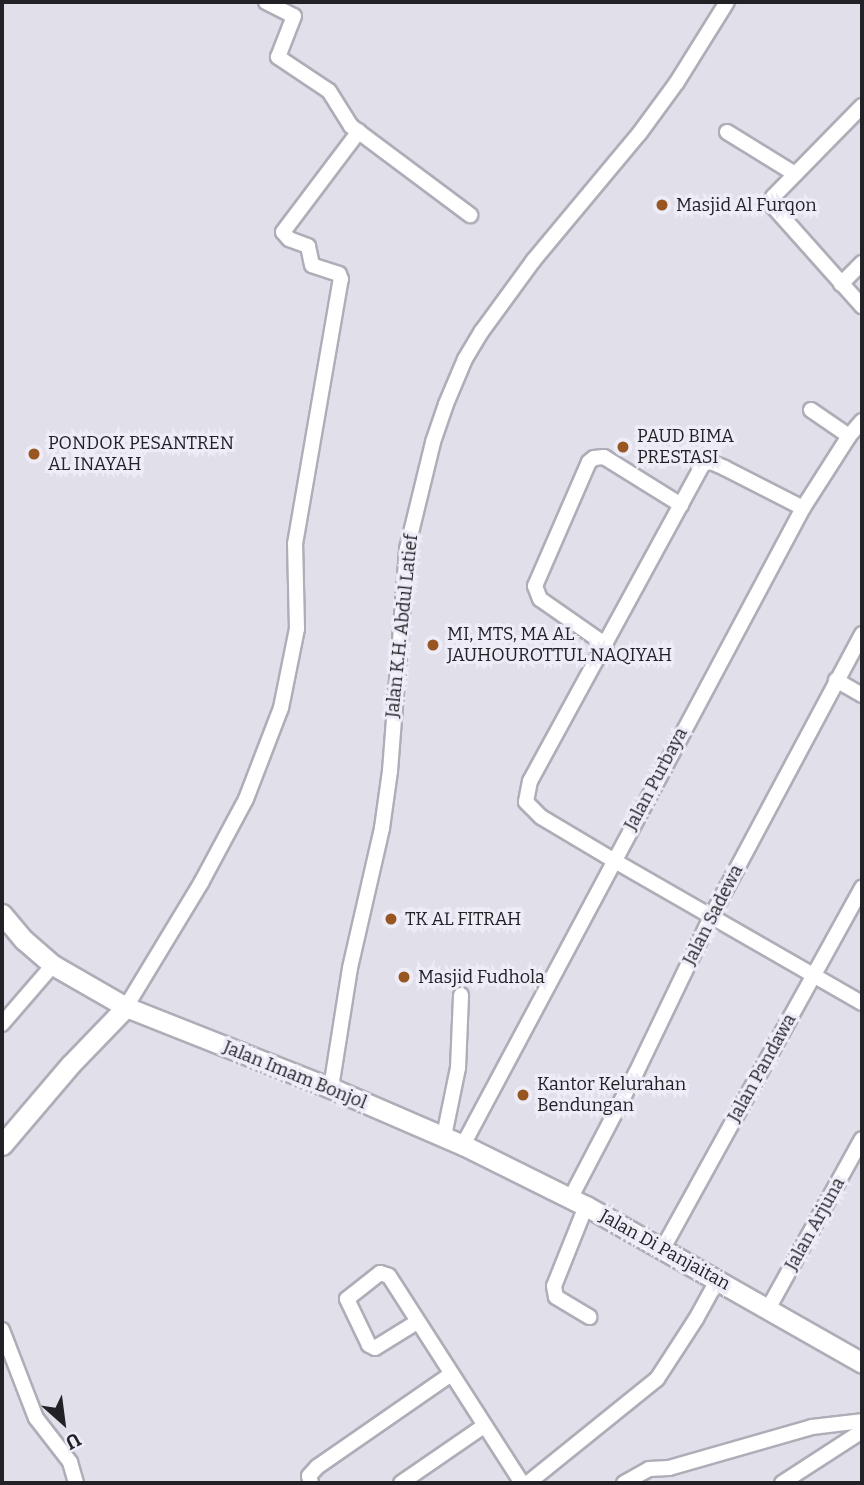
<!DOCTYPE html>
<html>
<head>
<meta charset="utf-8">
<style>
	body { margin:0 }
	#map { position:relative; width:864px; height:1485px; overflow:hidden; background:#e1dfea; font-family:Bitter,serif }
	div>[style] { position:absolute }
	[style*='--x'] { left:calc(var(--x)*1px); top:calc(var(--y)*1px); width:calc(var(--w)*1px); rotate:calc(var(--a)*1deg) }
	.roads { filter:drop-shadow(2px 0 #afadb7) drop-shadow(-2px 0 #afadb7) drop-shadow(0 2px #afadb7) drop-shadow(0 -2px #afadb7) }
	.street>* { height:14px; margin:-7px; padding:0 7px; transform-origin:7px; border-radius:7px; background:#fff }
	.secondary>* { height:19px; margin:-9.5px; padding:0 9.5px; transform-origin:9.5px; border-radius:9.5px; background:#fff }
	.dots>* { width:19px; height:19px; translate:-50% -50%; box-sizing:border-box; border:4px solid #eeecf7; border-radius:50% }
	span { translate:-50% -50%; white-space:nowrap; text-align:center; line-height:1.15; -webkit-text-stroke:6px #eeecf7; paint-order:stroke }
	.poi-label { font-size:18px; color:#222125 }
	.left { translate:0 -50%; text-align:left }
	.street-label { font-size:18px; color:#222125 }
	.frame { position:absolute; inset:0; border:4px solid #222125; pointer-events:none }
	.north { position:absolute; left:28px; top:1387px; width:70px; height:70px; -webkit-text-stroke:5px #eeecf7; paint-order:stroke; rotate:152deg; font-size:19px; font-weight:700; line-height:28px; text-align:center; color:#222125 }
	.north::after { content:''; display:block; margin:auto; width:24px; height:32px; background:#222125; clip-path:polygon(50% 0,100% 100%,50% 72%,0 100%) }
</style>
</head>
<body>
<div id="map">
	<div class="roads">
		<div class="street">
			<div style="--x:266;--y:2;--w:31;--a:27"></div>
			<div style="--x:294;--y:16;--w:44;--a:111.3"></div>
			<div style="--x:278;--y:57;--w:61;--a:33.7"></div>
			<div style="--x:329;--y:91;--w:41;--a:57.8"></div>
			<div style="--x:351;--y:126;--w:149;--a:36.8"></div>
			<div style="--x:862;--y:106;--w:127;--a:134.4"></div>
			<div style="--x:773;--y:197;--w:7;--a:106"></div>
			<div style="--x:771;--y:204;--w:137;--a:48.3"></div>
			<div style="--x:727;--y:132;--w:80;--a:31.7"></div>
			<div style="--x:841;--y:284;--w:30;--a:-45"></div>
			<div style="--x:811;--y:410;--w:46;--a:34.4"></div>
			<div style="--x:803;--y:508;--w:88;--a:-152.9"></div>
			<div style="--x:725;--y:468;--w:15;--a:-157"></div>
			<div style="--x:711;--y:462;--w:8;--a:166"></div>
			<div style="--x:703;--y:464;--w:361;--a:118.6"></div>
			<div style="--x:530;--y:781;--w:21;--a:101"></div>
			<div style="--x:526;--y:802;--w:21;--a:45"></div>
			<div style="--x:541;--y:817;--w:84;--a:30.8"></div>
			<div style="--x:613;--y:860;--w:287;--a:29.9"></div>
			<div style="--x:606;--y:645;--w:80;--a:-145.1"></div>
			<div style="--x:540;--y:599;--w:14;--a:-111"></div>
			<div style="--x:535;--y:586;--w:135;--a:-66.5"></div>
			<div style="--x:589;--y:462;--w:6;--a:-39"></div>
			<div style="--x:594;--y:458;--w:10;--a:-6"></div>
			<div style="--x:604;--y:457;--w:91;--a:31.9"></div>
			<div style="--x:836;--y:680;--w:30;--a:30"></div>
			<div style="--x:126;--y:1007;--w:145;--a:-58.8"></div>
			<div style="--x:201;--y:883;--w:95;--a:-61.8"></div>
			<div style="--x:246;--y:799;--w:97;--a:-69"></div>
			<div style="--x:281;--y:708;--w:81;--a:-78.6"></div>
			<div style="--x:297;--y:629;--w:85;--a:-91.3"></div>
			<div style="--x:295;--y:544;--w:269;--a:-80.2"></div>
			<div style="--x:341;--y:279;--w:5;--a:-112"></div>
			<div style="--x:339;--y:274;--w:28;--a:-162"></div>
			<div style="--x:312;--y:265;--w:19;--a:-102"></div>
			<div style="--x:308;--y:246;--w:20;--a:-160"></div>
			<div style="--x:289;--y:239;--w:9;--a:-131"></div>
			<div style="--x:283;--y:232;--w:126;--a:-53"></div>
			<div style="--x:2;--y:1024;--w:78;--a:-49.2"></div>
			<div style="--x:331;--y:1088;--w:121;--a:-81"></div>
			<div style="--x:350;--y:968;--w:144;--a:-77.1"></div>
			<div style="--x:382;--y:828;--w:58;--a:-82"></div>
			<div style="--x:390;--y:771;--w:223;--a:-85.6"></div>
			<div style="--x:407;--y:549;--w:110;--a:-76.3"></div>
			<div style="--x:433;--y:442;--w:40;--a:-71.1"></div>
			<div style="--x:446;--y:404;--w:49;--a:-67.1"></div>
			<div style="--x:465;--y:359;--w:33;--a:-59"></div>
			<div style="--x:482;--y:331;--w:87;--a:-53.9"></div>
			<div style="--x:533;--y:261;--w:165;--a:-50.2"></div>
			<div style="--x:639;--y:134;--w:64;--a:-53.8"></div>
			<div style="--x:677;--y:82;--w:94;--a:-58"></div>
			<div style="--x:444;--y:1136;--w:69;--a:-78.4"></div>
			<div style="--x:458;--y:1068;--w:73;--a:-87.6"></div>
			<div style="--x:463;--y:1145;--w:722;--a:-61.91"></div>
			<div style="--x:803;--y:508;--w:85;--a:-57.4"></div>
			<div style="--x:849;--y:436;--w:20;--a:-49"></div>
			<div style="--x:570;--y:1199;--w:142;--a:-62.4"></div>
			<div style="--x:636;--y:1073;--w:173;--a:-64.3"></div>
			<div style="--x:711;--y:917;--w:321;--a:-61.9"></div>
			<div style="--x:586;--y:1206;--w:86;--a:111.8"></div>
			<div style="--x:554;--y:1286;--w:11;--a:80"></div>
			<div style="--x:556;--y:1297;--w:39;--a:31"></div>
			<div style="--x:662;--y:1250;--w:414;--a:-61.1"></div>
			<div style="--x:768;--y:1309;--w:194;--a:-61.1"></div>
			<div style="--x:417;--y:1322;--w:49;--a:148.2"></div>
			<div style="--x:375;--y:1348;--w:7;--a:-153"></div>
			<div style="--x:369;--y:1345;--w:51;--a:-115.6"></div>
			<div style="--x:347;--y:1299;--w:42;--a:-38.2"></div>
			<div style="--x:380;--y:1273;--w:9;--a:18"></div>
			<div style="--x:389;--y:1276;--w:246;--a:57.3"></div>
			<div style="--x:2;--y:1330;--w:94;--a:68.9"></div>
			<div style="--x:36;--y:1418;--w:56;--a:52.3"></div>
			<div style="--x:70;--y:1462;--w:22;--a:74"></div>
			<div style="--x:311;--y:1483;--w:7;--a:-106"></div>
			<div style="--x:309;--y:1476;--w:12;--a:-48"></div>
			<div style="--x:317;--y:1467;--w:162;--a:-34.7"></div>
			<div style="--x:401;--y:1483;--w:101;--a:-34.5"></div>
			<div style="--x:528;--y:1483;--w:166;--a:-38.9"></div>
			<div style="--x:657;--y:1379;--w:72;--a:-57"></div>
			<div style="--x:696;--y:1319;--w:46;--a:-61.2"></div>
			<div style="--x:624;--y:1483;--w:29;--a:-29"></div>
			<div style="--x:649;--y:1469;--w:20;--a:-3"></div>
			<div style="--x:669;--y:1468;--w:149;--a:-16"></div>
			<div style="--x:812;--y:1427;--w:50;--a:-6.8"></div>
			<div style="--x:782;--y:1483;--w:95;--a:-33"></div>
		</div>
		<div class="secondary">
			<div style="--x:2;--y:914;--w:34;--a:50"></div>
			<div style="--x:24;--y:940;--w:38;--a:41"></div>
			<div style="--x:53;--y:965;--w:84;--a:29.9"></div>
			<div style="--x:126;--y:1007;--w:220;--a:21.6"></div>
			<div style="--x:331;--y:1088;--w:144;--a:23.4"></div>
			<div style="--x:463;--y:1145;--w:137;--a:26.4"></div>
			<div style="--x:586;--y:1206;--w:318;--a:29.6"></div>
			<div style="--x:2;--y:1145;--w:106;--a:-49.6"></div>
			<div style="--x:71;--y:1064;--w:79;--a:-46"></div>
		</div>
	</div>
	<div class="dots">
		<div style="left:662px;top:205px;background:#975622"></div>
		<div style="left:623px;top:447px;background:#975622"></div>
		<div style="left:34px;top:454px;background:#975622"></div>
		<div style="left:433px;top:645px;background:#975622"></div>
		<div style="left:391px;top:919px;background:#975622"></div>
		<div style="left:404px;top:977px;background:#975622"></div>
		<div style="left:523px;top:1095px;background:#975622"></div>
	</div>
	<div class="poi-label">
		<span class="left" style="left:676px;top:205px">Masjid Al Furqon</span>
		<span class="left" style="left:637px;top:447px">PAUD BIMA<br>PRESTASI</span>
		<span class="left" style="left:48px;top:454px">PONDOK PESANTREN<br>AL INAYAH</span>
		<span class="left" style="left:447px;top:645px">MI, MTS, MA AL<br>JAUHOUROTTUL NAQIYAH</span>
		<span class="left" style="left:405px;top:919px">TK AL FITRAH</span>
		<span class="left" style="left:418px;top:977px">Masjid Fudhola</span>
		<span class="left" style="left:537px;top:1095px">Kantor Kelurahan<br>Bendungan</span>
	</div>
	<div class="street-label">
		<span style="left:402px;top:626px;rotate:-84deg">Jalan K.H. Abdul Latief</span>
		<span style="left:656px;top:779px;rotate:-62deg">Jalan Purbaya</span>
		<span style="left:713px;top:915px;rotate:-63deg">Jalan Sadewa</span>
		<span style="left:762px;top:1068px;rotate:-61deg">Jalan Pandawa</span>
		<span style="left:295px;top:1075px;rotate:22deg">Jalan Imam Bonjol</span>
		<span style="left:815px;top:1224px;rotate:-61deg">Jalan Arjuna</span>
		<span style="left:665px;top:1250px;rotate:29deg">Jalan Di Panjaitan</span>
	</div>
	<div class="frame"></div>
	<div class="north">U</div>
</div>
</body>
</html>
